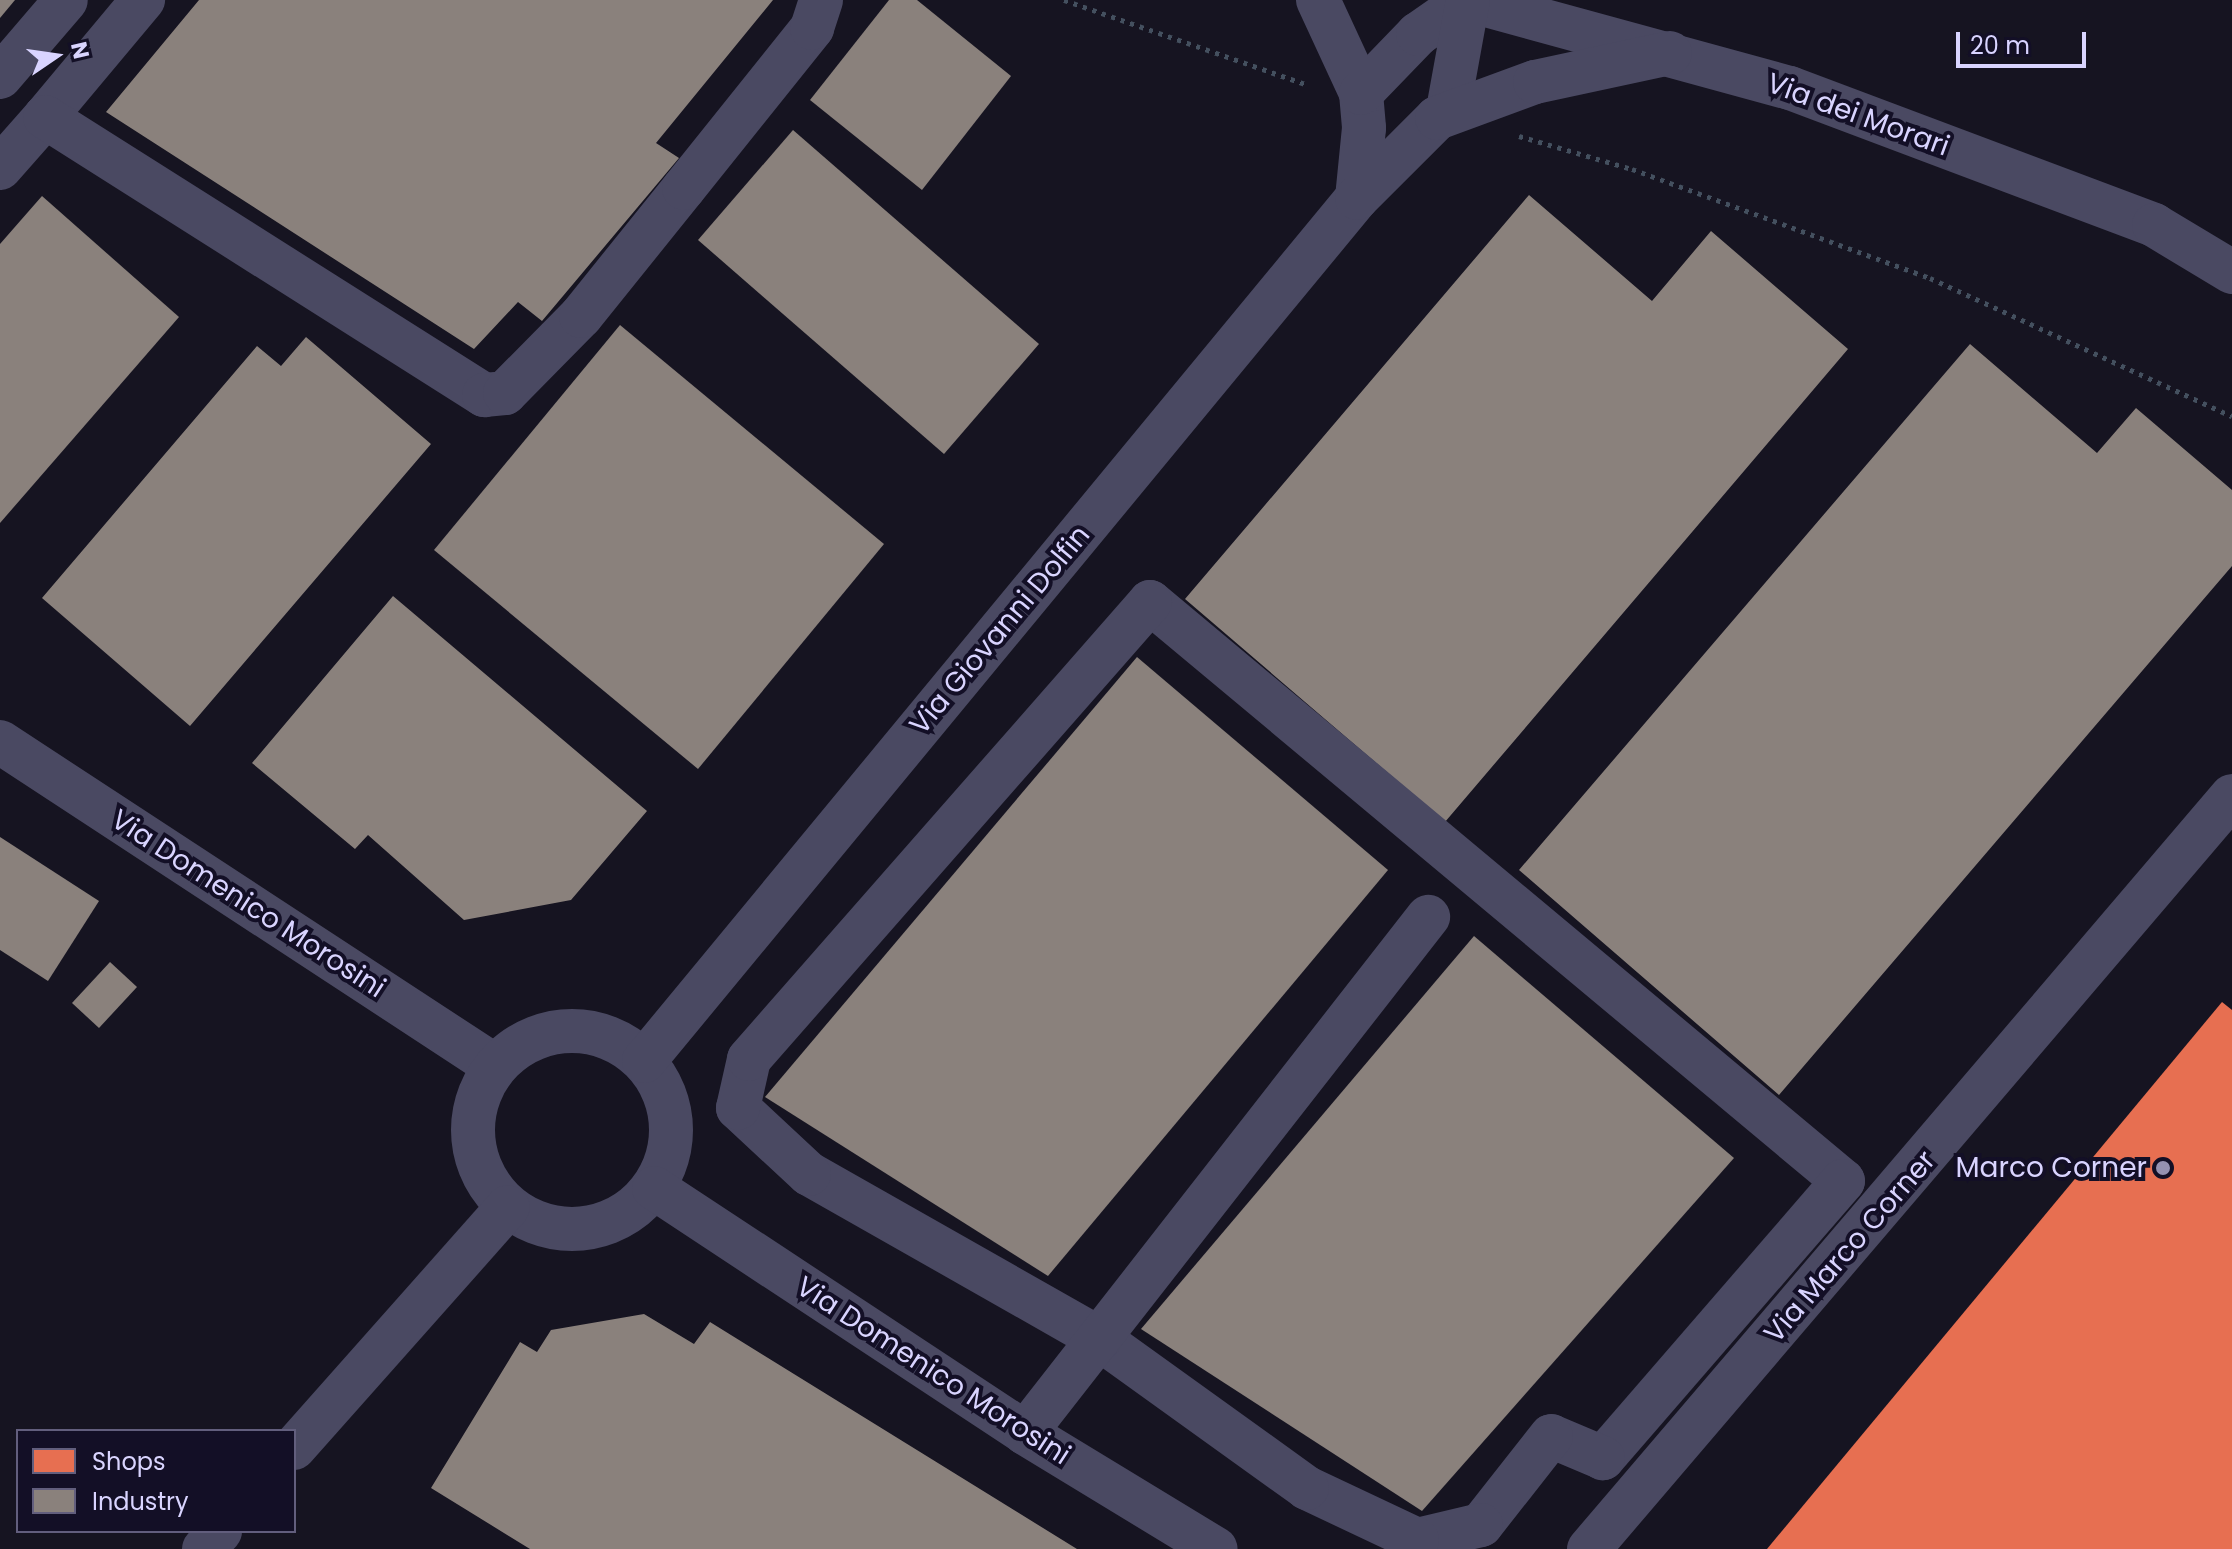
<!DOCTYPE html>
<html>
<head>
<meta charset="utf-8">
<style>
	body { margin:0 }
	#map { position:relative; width:2232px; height:1549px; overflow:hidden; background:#161421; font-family:Poppins,sans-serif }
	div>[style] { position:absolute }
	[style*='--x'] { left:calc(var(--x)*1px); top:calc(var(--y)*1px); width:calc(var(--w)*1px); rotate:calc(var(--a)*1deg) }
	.shops>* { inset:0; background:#e76f51 }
	.industry>* { inset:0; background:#8a817c }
	.path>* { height:5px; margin-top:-2.5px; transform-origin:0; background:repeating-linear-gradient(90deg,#44505f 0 4px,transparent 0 10px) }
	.minor>* { height:44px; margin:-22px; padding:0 22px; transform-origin:22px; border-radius:22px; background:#4a4962 }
	.minor>.ring { margin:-22px; padding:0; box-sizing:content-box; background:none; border:44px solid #4a4962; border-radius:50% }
	.dots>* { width:22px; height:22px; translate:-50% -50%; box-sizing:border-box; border:4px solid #130f26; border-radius:50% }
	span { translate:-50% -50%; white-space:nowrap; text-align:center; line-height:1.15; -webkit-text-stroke:8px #130f26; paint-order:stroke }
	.street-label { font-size:28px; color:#d9d4ff }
	.poi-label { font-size:28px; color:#d9d4ff }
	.right { translate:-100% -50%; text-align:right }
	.legend { position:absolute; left:16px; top:1429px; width:280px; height:104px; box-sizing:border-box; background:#130f26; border:2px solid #625e7d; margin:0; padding:10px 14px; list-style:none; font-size:24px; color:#d9d4ff }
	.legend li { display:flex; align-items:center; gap:16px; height:40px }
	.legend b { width:40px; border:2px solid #625e7d }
	.north { position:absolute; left:16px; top:16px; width:80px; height:80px; -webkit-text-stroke:6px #130f26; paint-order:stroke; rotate:77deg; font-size:22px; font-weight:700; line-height:32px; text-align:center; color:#d9d4ff }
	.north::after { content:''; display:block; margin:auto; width:28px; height:36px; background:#d9d4ff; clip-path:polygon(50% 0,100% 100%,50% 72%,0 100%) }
	.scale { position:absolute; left:1956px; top:32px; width:130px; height:36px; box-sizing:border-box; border:4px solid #d9d4ff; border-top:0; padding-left:10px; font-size:24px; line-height:28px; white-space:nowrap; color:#d9d4ff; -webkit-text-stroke:6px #130f26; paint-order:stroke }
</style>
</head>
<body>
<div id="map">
	<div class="shops">
		<div style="clip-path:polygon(2222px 1002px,2232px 1010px,2232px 1549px,1767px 1549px)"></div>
	</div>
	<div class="industry">
		<div style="clip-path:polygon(0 0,15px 0,0 18px)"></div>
		<div style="clip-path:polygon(199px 0,773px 0,656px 143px,679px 158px,542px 321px,518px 302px,474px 349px,106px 112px)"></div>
		<div style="clip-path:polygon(889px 0,917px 0,1011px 76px,922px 190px,810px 100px)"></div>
		<div style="clip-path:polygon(793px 130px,1039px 344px,944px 454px,698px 240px)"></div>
		<div style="clip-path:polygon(1529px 195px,1652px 301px,1711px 231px,1848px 349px,1445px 822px,1185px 599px)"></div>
		<div style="clip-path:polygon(42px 196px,179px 317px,0 523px,0 244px)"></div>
		<div style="clip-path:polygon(620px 325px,884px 544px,698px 769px,434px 550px)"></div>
		<div style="clip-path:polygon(306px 337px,431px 444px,190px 726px,42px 598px,257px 346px,281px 366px)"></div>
		<div style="clip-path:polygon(1970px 344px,2097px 453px,2136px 408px,2232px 490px,2232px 566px,1779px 1095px,1519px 870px)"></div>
		<div style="clip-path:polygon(393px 596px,647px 811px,571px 900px,464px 920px,368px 835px,355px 849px,252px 763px)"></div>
		<div style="clip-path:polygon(1137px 657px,1388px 870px,1048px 1276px,765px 1097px)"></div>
		<div style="clip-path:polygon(0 837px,99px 901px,48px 981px,0 950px)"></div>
		<div style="clip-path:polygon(1474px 936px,1734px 1158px,1422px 1511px,1141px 1329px)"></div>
		<div style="clip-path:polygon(110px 962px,137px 987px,99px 1028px,72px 1003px)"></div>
		<div style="clip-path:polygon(644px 1314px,694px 1344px,710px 1322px,1077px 1549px,530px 1549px,431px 1488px,520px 1342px,537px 1352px,551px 1330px)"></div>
	</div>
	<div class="path">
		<div style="--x:1064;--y:0;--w:258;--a:19.2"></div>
		<div style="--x:1519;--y:136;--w:118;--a:16.3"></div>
		<div style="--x:1632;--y:169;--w:317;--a:20.1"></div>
		<div style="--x:1930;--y:278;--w:332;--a:24.6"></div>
	</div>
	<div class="minor">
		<div style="--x:1318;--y:0;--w:102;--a:65.2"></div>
		<div style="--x:1361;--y:93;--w:35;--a:85"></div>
		<div style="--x:1364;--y:128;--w:70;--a:95.7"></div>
		<div style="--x:1468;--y:0;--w:334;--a:15.3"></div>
		<div style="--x:1790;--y:88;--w:389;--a:20.6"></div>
		<div style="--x:2154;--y:225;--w:91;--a:31.1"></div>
		<div style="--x:0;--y:77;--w:101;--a:-49.4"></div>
		<div style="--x:1361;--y:93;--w:82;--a:-46"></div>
		<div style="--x:1418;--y:34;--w:60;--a:-34.8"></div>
		<div style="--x:1448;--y:110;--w:112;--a:-79.7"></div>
		<div style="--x:45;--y:117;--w:153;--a:-50.1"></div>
		<div style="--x:0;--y:168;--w:68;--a:-48.6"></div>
		<div style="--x:45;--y:117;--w:520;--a:32.34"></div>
		<div style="--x:484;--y:395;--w:21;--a:-5"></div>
		<div style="--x:505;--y:393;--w:108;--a:-45.4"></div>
		<div style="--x:581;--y:316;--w:164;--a:-51.2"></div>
		<div style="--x:684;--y:188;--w:205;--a:-51.3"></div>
		<div style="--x:812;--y:28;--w:29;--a:-72"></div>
		<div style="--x:1150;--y:602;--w:903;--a:39.88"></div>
		<div style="--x:1843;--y:1181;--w:367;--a:130.9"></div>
		<div style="--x:1603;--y:1458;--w:56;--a:-157.1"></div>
		<div style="--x:1551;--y:1436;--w:113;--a:128.2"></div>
		<div style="--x:1481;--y:1525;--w:66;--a:166.8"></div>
		<div style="--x:1417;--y:1540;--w:122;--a:-154.7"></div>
		<div style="--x:1307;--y:1488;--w:255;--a:-144.3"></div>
		<div style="--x:1100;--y:1339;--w:335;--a:-150.4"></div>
		<div style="--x:809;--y:1174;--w:97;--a:-137.1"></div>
		<div style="--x:738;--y:1108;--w:50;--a:-77.3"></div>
		<div style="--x:749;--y:1059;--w:608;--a:-48.73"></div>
		<div style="--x:0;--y:742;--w:592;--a:33.21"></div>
		<div class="ring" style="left:473px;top:1031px;width:154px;height:154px"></div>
		<div style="--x:644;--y:1061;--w:1119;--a:-50.44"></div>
		<div style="--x:1357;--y:198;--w:113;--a:-45"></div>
		<div style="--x:1437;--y:118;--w:104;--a:-20.2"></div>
		<div style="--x:1535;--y:82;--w:138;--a:-12.1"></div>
		<div style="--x:654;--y:1188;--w:445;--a:33.4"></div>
		<div style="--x:1025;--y:1433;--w:223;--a:31.3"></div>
		<div style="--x:1025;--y:1433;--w:655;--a:-52.01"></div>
		<div style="--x:294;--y:1448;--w:322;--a:-48.4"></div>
		<div style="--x:204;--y:1549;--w:24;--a:-48"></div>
		<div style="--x:1589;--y:1549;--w:990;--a:-49.51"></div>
	</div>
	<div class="dots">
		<div style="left:2163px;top:1168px;background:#9591b1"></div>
	</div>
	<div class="street-label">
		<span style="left:1858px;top:115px;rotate:20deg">Via dei Morari</span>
		<span style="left:1000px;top:630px;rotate:-50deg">Via Giovanni Dolfin</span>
		<span style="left:248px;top:904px;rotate:33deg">Via Domenico Morosini</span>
		<span style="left:1850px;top:1247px;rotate:-49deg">Via Marco Corner</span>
		<span style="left:933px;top:1371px;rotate:33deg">Via Domenico Morosini</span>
	</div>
	<div class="poi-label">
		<span class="right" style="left:2147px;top:1168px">Marco Corner</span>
	</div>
	<ul class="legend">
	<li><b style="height:22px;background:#e76f51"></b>Shops</li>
	<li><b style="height:22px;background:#8a817c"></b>Industry</li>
	</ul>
	<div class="north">N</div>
	<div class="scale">20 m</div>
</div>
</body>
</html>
